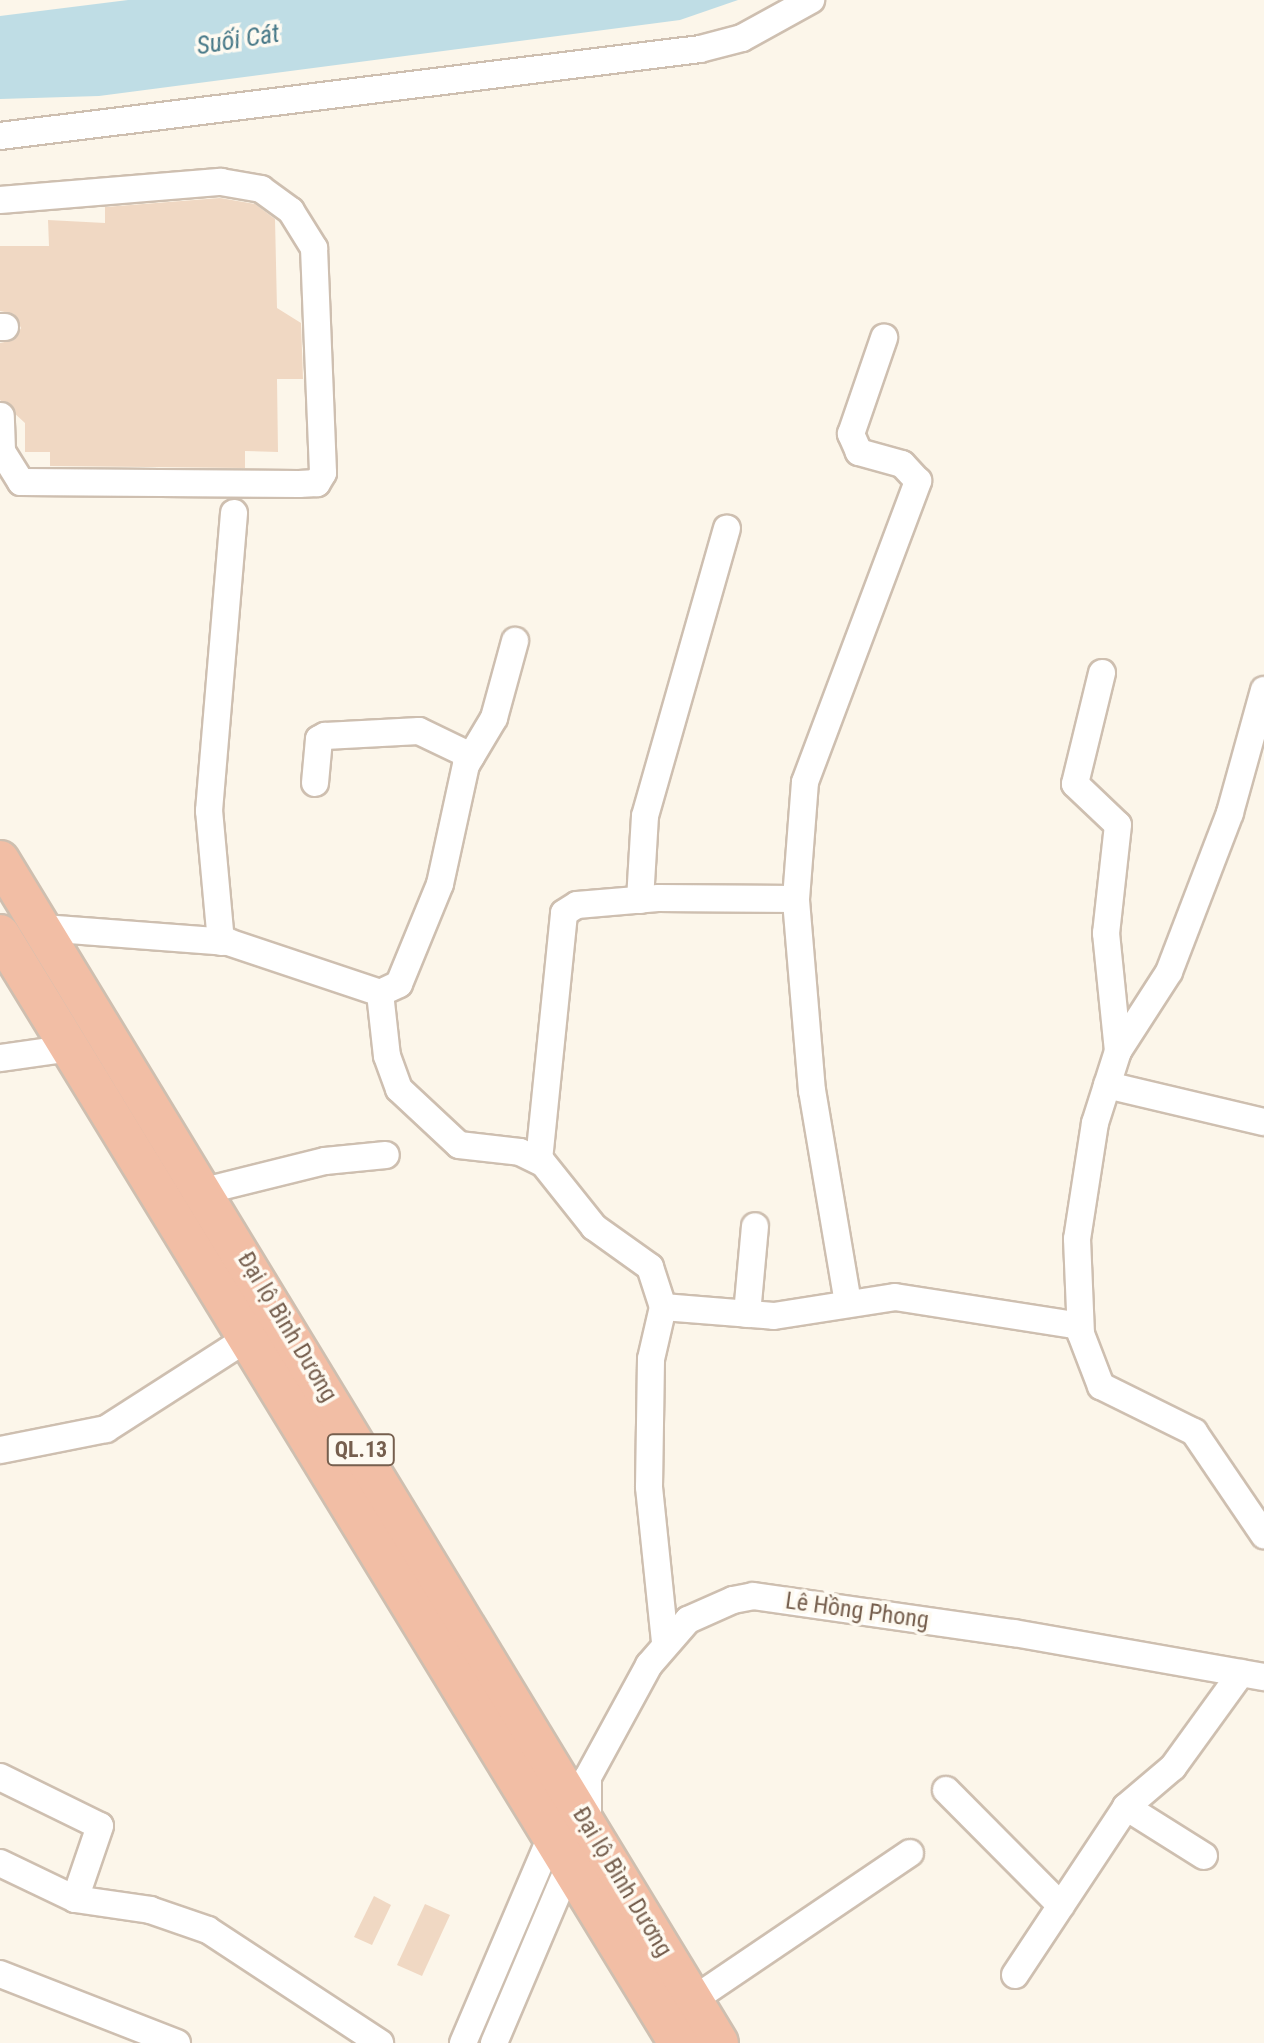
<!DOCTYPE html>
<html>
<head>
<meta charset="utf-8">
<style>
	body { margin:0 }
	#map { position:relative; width:1264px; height:2043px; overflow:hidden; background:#fcf6ea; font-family:"Roboto Condensed",sans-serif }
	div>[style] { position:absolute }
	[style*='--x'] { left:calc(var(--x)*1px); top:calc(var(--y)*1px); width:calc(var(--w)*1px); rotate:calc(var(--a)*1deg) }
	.water>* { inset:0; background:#bfdde5 }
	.building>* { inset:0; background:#f0d8c3 }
	.roads { filter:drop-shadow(2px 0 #cebfb0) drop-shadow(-2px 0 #cebfb0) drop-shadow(0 2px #cebfb0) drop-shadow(0 -2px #cebfb0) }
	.minor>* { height:26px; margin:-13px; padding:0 13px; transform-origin:13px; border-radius:13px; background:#fff }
	.highway>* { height:38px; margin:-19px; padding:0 19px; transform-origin:19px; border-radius:19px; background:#f2bea5 }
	span { translate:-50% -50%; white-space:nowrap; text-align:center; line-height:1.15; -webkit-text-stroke:7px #fefaf1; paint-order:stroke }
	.shield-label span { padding:2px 6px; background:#fefaf1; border:2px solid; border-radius:6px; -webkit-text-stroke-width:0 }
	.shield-label { font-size:22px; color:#765f4e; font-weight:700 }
	.street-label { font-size:24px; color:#765f4e }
	.water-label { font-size:26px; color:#487988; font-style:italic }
</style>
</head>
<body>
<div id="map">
	<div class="water">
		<div style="clip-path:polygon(128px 0,738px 0,680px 20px,99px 96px,0 99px,0 16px)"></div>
	</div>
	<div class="building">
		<div style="clip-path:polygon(220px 198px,255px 204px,275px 219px,277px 308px,301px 323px,303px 379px,277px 379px,278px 452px,245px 451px,245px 468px,50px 466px,50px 452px,25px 452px,25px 423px,0 400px,0 343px,14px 340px,21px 328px,14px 314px,0 311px,0 246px,49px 246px,48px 220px,105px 223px,105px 207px)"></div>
		<div style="clip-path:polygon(374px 1896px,391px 1905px,372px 1945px,354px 1937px)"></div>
		<div style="clip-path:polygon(425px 1904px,450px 1915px,422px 1976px,397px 1965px)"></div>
	</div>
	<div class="roads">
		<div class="minor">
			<div style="--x:0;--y:136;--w:705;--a:-7.08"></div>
			<div style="--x:700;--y:49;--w:43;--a:-14.7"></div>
			<div style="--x:742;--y:38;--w:79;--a:-28.8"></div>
			<div style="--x:0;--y:200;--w:222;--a:-4.7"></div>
			<div style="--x:221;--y:182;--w:41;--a:9.9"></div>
			<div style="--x:261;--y:189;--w:37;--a:36"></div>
			<div style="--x:291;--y:211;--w:44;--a:58.1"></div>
			<div style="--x:314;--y:248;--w:225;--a:87.7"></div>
			<div style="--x:323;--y:473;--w:12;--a:121"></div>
			<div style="--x:317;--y:483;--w:18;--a:177"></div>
			<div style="--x:299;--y:484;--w:278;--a:-179.6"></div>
			<div style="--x:21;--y:482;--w:36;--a:-122"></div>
			<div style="--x:2;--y:451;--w:35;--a:-92"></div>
			<div style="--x:0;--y:327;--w:5;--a:0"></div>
			<div style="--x:1102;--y:673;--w:114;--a:103.7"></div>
			<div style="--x:1075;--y:784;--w:59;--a:43.6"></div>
			<div style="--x:1118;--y:825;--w:109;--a:96.3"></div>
			<div style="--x:1106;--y:933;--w:119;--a:84.2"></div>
			<div style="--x:1264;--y:690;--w:128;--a:105.5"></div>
			<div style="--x:1230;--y:813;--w:170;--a:111"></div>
			<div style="--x:1169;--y:972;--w:94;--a:122.8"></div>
			<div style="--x:1118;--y:1051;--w:76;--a:107.7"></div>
			<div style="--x:1095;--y:1123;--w:117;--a:98.8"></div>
			<div style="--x:1077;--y:1239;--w:95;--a:87.6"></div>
			<div style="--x:1081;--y:1334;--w:56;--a:69"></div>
			<div style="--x:1101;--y:1386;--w:104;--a:26.3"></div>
			<div style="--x:1194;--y:1432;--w:125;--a:55.8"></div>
			<div style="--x:315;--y:783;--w:44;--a:-84.8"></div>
			<div style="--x:319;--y:739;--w:7;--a:-27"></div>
			<div style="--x:325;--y:736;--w:94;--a:-3"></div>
			<div style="--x:419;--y:731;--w:58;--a:25.7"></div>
			<div style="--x:640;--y:900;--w:84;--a:-86.6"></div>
			<div style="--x:645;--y:816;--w:299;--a:-74.1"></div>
			<div style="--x:43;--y:928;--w:186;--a:4.3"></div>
			<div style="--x:228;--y:942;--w:160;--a:18.5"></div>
			<div style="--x:380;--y:993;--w:63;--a:83.7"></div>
			<div style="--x:387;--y:1056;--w:35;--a:70"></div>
			<div style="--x:399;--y:1089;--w:82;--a:43"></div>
			<div style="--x:459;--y:1145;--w:61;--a:6.5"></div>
			<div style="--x:520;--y:1152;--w:25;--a:26"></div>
			<div style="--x:543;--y:1163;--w:82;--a:51.4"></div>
			<div style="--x:594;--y:1227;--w:69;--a:35.5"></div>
			<div style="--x:650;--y:1267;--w:42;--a:72"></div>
			<div style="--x:221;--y:942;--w:132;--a:-95.2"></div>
			<div style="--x:209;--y:811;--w:299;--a:-85.2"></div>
			<div style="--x:380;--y:993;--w:21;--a:-25"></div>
			<div style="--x:399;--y:984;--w:108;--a:-67.7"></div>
			<div style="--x:440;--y:884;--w:122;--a:-77.7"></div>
			<div style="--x:466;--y:765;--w:55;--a:-59.2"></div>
			<div style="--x:494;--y:718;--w:80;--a:-74.7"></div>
			<div style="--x:0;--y:1058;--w:72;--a:-8"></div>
			<div style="--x:1107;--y:1085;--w:161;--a:13.3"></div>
			<div style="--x:539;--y:1160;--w:248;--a:-84.2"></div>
			<div style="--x:564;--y:913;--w:15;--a:-32"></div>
			<div style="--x:577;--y:905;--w:81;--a:-4.9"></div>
			<div style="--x:658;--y:898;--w:138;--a:0.4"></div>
			<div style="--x:204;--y:1191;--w:125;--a:-13.9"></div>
			<div style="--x:325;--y:1161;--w:61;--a:-5.6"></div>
			<div style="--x:848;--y:1303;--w:215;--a:-99.6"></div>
			<div style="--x:812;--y:1091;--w:193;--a:-94.8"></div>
			<div style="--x:796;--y:899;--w:117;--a:-85.6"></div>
			<div style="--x:805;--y:782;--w:322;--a:-69.4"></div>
			<div style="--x:918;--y:481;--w:23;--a:-133"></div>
			<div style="--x:902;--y:464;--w:45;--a:-164.4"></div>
			<div style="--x:859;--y:452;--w:20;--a:-114"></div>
			<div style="--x:851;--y:434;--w:102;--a:-71"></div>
			<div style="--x:747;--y:1314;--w:88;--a:-84.8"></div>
			<div style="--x:0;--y:1450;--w:108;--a:-11.2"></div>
			<div style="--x:106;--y:1429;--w:166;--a:-32.7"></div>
			<div style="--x:665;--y:1642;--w:156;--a:-95.9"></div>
			<div style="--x:649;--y:1487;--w:128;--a:-89.1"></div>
			<div style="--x:651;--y:1359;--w:53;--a:-77"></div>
			<div style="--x:663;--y:1307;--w:111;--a:4.6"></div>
			<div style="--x:774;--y:1316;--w:122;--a:-8.9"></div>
			<div style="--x:895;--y:1297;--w:187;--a:8.9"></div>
			<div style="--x:0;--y:1777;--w:111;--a:26.1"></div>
			<div style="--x:100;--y:1826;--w:77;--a:108.9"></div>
			<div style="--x:946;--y:1790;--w:163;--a:45.2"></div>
			<div style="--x:1126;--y:1807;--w:92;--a:32.1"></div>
			<div style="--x:588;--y:1824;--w:47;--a:-90"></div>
			<div style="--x:588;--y:1777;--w:128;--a:-61.4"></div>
			<div style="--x:649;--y:1665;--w:60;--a:-49.1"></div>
			<div style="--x:688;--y:1620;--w:49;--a:-24"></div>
			<div style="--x:733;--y:1600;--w:20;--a:-11"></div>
			<div style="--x:753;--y:1596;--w:264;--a:8.1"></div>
			<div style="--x:1014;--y:1633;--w:254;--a:10"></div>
			<div style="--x:0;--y:1863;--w:83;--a:25.6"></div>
			<div style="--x:75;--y:1899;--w:76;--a:8.3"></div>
			<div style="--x:150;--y:1910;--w:61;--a:19"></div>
			<div style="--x:208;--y:1930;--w:206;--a:33.3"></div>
			<div style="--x:0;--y:1974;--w:190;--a:21.3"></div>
			<div style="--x:1015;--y:1975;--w:201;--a:-56.5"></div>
			<div style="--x:1126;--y:1807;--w:62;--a:-40.4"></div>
			<div style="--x:1173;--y:1767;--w:116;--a:-54.1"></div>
			<div style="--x:693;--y:2000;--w:262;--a:-34.1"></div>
			<div style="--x:463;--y:2043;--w:229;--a:-66.9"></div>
			<div style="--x:494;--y:2043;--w:197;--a:-67"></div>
		</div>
		<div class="highway">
			<div style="--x:0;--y:860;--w:1384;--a:58.71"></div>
			<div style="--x:0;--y:934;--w:1300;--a:58.56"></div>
		</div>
	</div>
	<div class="shield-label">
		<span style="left:361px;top:1450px">QL.13</span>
	</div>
	<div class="street-label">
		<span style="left:287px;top:1327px;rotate:59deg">Đại lộ Bình Dương</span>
		<span style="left:857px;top:1611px;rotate:8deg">Lê Hồng Phong</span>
		<span style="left:622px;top:1882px;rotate:59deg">Đại lộ Bình Dương</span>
	</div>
	<div class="water-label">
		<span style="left:238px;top:40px;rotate:-9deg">Suối Cát</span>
	</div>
</div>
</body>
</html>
